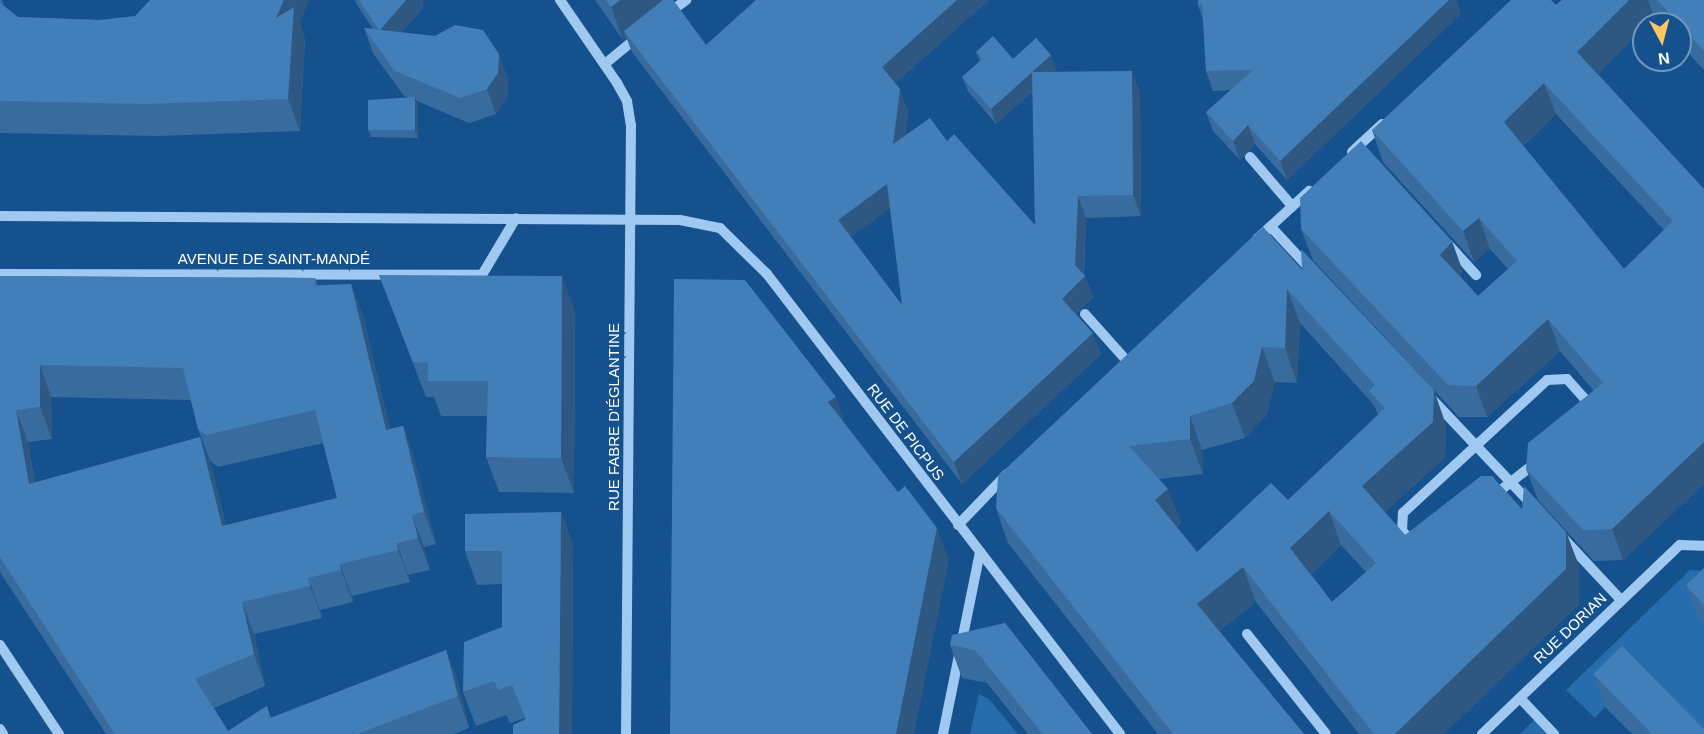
<!DOCTYPE html>
<html>
<head>
<meta charset="utf-8">
<style>
	body { margin:0 }
	#map { position:relative; width:1704px; height:734px; overflow:hidden; background:#15518d; font-family:Arial,sans-serif }
	div>[style] { position:absolute }
	[style*='--x'] { left:calc(var(--x)*1px); top:calc(var(--y)*1px); width:calc(var(--w)*1px); rotate:calc(var(--a)*1deg) }
	.green>* { inset:0; background:#276cac }
	.minor>* { height:10px; margin:-5px; padding:0 5px; transform-origin:5px; border-radius:5px; background:#9fc9f0 }
	.wall>* { inset:0; background:#396c9e }
	.shaded-wall>* { inset:0; background:#2e5881 }
	.building>* { inset:0; background:#427eb8 }
	span { translate:-50% -50%; white-space:nowrap; text-align:center; line-height:1.15; -webkit-text-stroke:5px #15518d; paint-order:stroke }
	.street-label { font-size:15px; color:#fff }
	.north { position:absolute; left:1632px; top:12px; width:60px; height:60px; box-sizing:border-box; background:#15518d; border:2px solid #7397bb; border-radius:50%; rotate:173deg; font-size:16px; font-weight:700; line-height:24px; text-align:center; color:#fff }
	.north::after { content:''; display:block; margin:auto; width:21px; height:27px; background:#ffc65e; clip-path:polygon(50% 0,100% 100%,50% 72%,0 100%) }
</style>
</head>
<body>
<div id="map">
	<div class="green">
		<div style="clip-path:polygon(1690px 570px,1704px 571px,1704px 734px,1605px 707px,1595px 718px,1566px 690px)"></div>
		<div style="clip-path:polygon(979px 694px,989px 699px,1018px 734px,970px 734px)"></div>
		<div style="clip-path:polygon(1537px 717px,1554px 734px,1520px 734px)"></div>
	</div>
	<div class="minor">
		<div style="--x:560;--y:0;--w:101;--a:55.5"></div>
		<div style="--x:617;--y:83;--w:21;--a:61"></div>
		<div style="--x:627;--y:101;--w:24;--a:81"></div>
		<div style="--x:631;--y:125;--w:609;--a:90.47"></div>
		<div style="--x:667;--y:14;--w:24;--a:-36"></div>
		<div style="--x:606;--y:63;--w:44;--a:-39.5"></div>
		<div style="--x:1352;--y:152;--w:41;--a:-43"></div>
		<div style="--x:1250;--y:157;--w:65;--a:49.4"></div>
		<div style="--x:0;--y:216;--w:680;--a:0.34"></div>
		<div style="--x:680;--y:220;--w:41;--a:11.3"></div>
		<div style="--x:720;--y:228;--w:66;--a:44.4"></div>
		<div style="--x:767;--y:274;--w:580;--a:52.5"></div>
		<div style="--x:1271;--y:227;--w:59;--a:47.1"></div>
		<div style="--x:1257;--y:239;--w:71;--a:-42.7"></div>
		<div style="--x:1448;--y:244;--w:42;--a:47.9"></div>
		<div style="--x:0;--y:274;--w:482;--a:0.1"></div>
		<div style="--x:482;--y:275;--w:66;--a:-59.2"></div>
		<div style="--x:1085;--y:314;--w:63;--a:48.2"></div>
		<div style="--x:1567;--y:379;--w:31;--a:48"></div>
		<div style="--x:1588;--y:402;--w:20;--a:93"></div>
		<div style="--x:1587;--y:422;--w:199;--a:141.7"></div>
		<div style="--x:1431;--y:545;--w:15;--a:180"></div>
		<div style="--x:1416;--y:545;--w:20;--a:-135"></div>
		<div style="--x:1402;--y:531;--w:18;--a:-87"></div>
		<div style="--x:1403;--y:513;--w:196;--a:-42.7"></div>
		<div style="--x:1547;--y:380;--w:20;--a:-3"></div>
		<div style="--x:1430;--y:397;--w:150;--a:46.6"></div>
		<div style="--x:958;--y:525;--w:71;--a:-46.1"></div>
		<div style="--x:1564;--y:539;--w:83;--a:46.9"></div>
		<div style="--x:1247;--y:634;--w:127;--a:51.7"></div>
		<div style="--x:0;--y:645;--w:107;--a:56.5"></div>
		<div style="--x:1520;--y:698;--w:50;--a:46.6"></div>
		<div style="--x:0;--y:729;--w:6;--a:59"></div>
		<div style="--x:943;--y:734;--w:186;--a:-78.5"></div>
		<div style="--x:1482;--y:734;--w:274;--a:-43.7"></div>
		<div style="--x:1680;--y:545;--w:24;--a:2"></div>
	</div>
	<div class="wall">
		<div style="clip-path:polygon(0 0,2px 0,4px 6px,18px 17px,99px 20px,300px 23px,305px 39px,300px 131px,158px 136px,0 133px)"></div>
		<div style="clip-path:polygon(355px 0,423px 0,422px 9px,402px 32px,508px 78px,507px 97px,496px 114px,469px 123px,417px 101px,418px 104px,418px 138px,371px 137px,368px 130px,407px 97px,404px 96px,373px 53px,364px 28px,373px 29px,357px 5px)"></div>
		<div style="clip-path:polygon(evenodd,595px 0,673px 0,706px 45px,756px 0,989px 0,895px 83px,908px 111px,905px 135px,947px 141px,1035px 225px,1033px 91px,996px 124px,968px 91px,962px 77px,980px 61px,976px 52px,1013px 59px,1051px 55px,1056px 70px,1054px 72px,1140px 92px,1141px 216px,1086px 218px,1084px 274px,1093px 297px,1076px 314px,1101px 354px,962px 484px,632px 52px,626px 37px,623px 40px,595px 0,890px 208px,902px 305px,851px 237px,890px 208px)"></div>
		<div style="clip-path:polygon(1198px 0,1456px 0,1461px 14px,1287px 180px,1255px 144px,1240px 160px,1213px 131px,1206px 112px,1231px 90px,1213px 91px,1206px 71px,1203px 20px,1198px 5px)"></div>
		<div style="clip-path:polygon(evenodd,1562px 0,1704px 0,1704px 70px,1680px 44px,1680px 24px,1661px 24px,1654px 17px,1598px 74px,1704px 189px,1704px 484px,1623px 560px,1594px 561px,1538px 500px,1526px 469px,1594px 391px,1560px 351px,1487px 417px,1459px 417px,1313px 260px,1301px 229px,1463px 272px,1460px 276px,1478px 296px,1508px 269px,1490px 249px,1474px 262px,1383px 162px,1372px 130px,1556px 5px,1562px 0,1556px 114px,1664px 230px,1624px 269px,1523px 146px,1556px 114px)"></div>
		<div style="clip-path:polygon(evenodd,1263px 227px,1446px 425px,1445px 457px,1385px 512px,1405px 535px,1522px 509px,1566px 532px,1579px 566px,1579px 604px,1444px 734px,1359px 734px,1256px 602px,1219px 631px,1304px 734px,1158px 734px,1008px 543px,996px 508px,1263px 227px,1300px 323px,1374px 405px,1378px 415px,1288px 500px,1197px 552px,1177px 527px,1181px 523px,1159px 479px,1203px 474px,1202px 450px,1245px 438px,1266px 416px,1275px 382px,1297px 383px,1300px 323px,1263px 227px,1341px 545px,1366px 572px,1332px 602px,1311px 574px,1341px 545px)"></div>
		<div style="clip-path:polygon(379px 275px,575px 311px,574px 493px,499px 492px,486px 457px,487px 416px,441px 416px,434px 397px,426px 397px)"></div>
		<div style="clip-path:polygon(evenodd,0 276px,315px 278px,318px 285px,351px 284px,363px 316px,390px 429px,403px 426px,414px 458px,436px 544px,424px 547px,430px 570px,408px 575px,410px 582px,352px 596px,353px 602px,320px 610px,322px 618px,254px 634px,265px 686px,214px 708px,228px 731px,267px 706px,271px 718px,446px 650px,458px 682px,469px 728px,454px 734px,106px 734px,0 572px,0 276px,51px 397px,191px 400px,198px 429px,210px 461px,218px 467px,323px 443px,337px 498px,226px 525px,212px 469px,200px 437px,35px 483px,28px 442px,52px 439px,51px 397px)"></div>
		<div style="clip-path:polygon(561px 512px,573px 546px,572px 734px,525px 720px,525px 718px,510px 723px,506px 715px,476px 726px,463px 692px,502px 627px,502px 584px,477px 585px,465px 551px)"></div>
		<div style="clip-path:polygon(1704px 568px,1704px 624px,1698px 618px,1686px 585px)"></div>
		<div style="clip-path:polygon(1005px 623px,1092px 734px,1028px 734px,987px 683px,962px 678px,950px 645px)"></div>
		<div style="clip-path:polygon(1593px 674px,1704px 734px,1632px 734px,1605px 707px)"></div>
	</div>
	<div class="shaded-wall">
		<div style="clip-path:polygon(284px 0,309px 0,300px 23px,305px 39px,300px 131px,288px 99px,276px 18px)"></div>
		<div style="clip-path:polygon(406px 0,423px 0,422px 9px,386px 50px,379px 31px)"></div>
		<div style="clip-path:polygon(620px 0,669px 0,624px 31px,626px 37px,623px 40px,611px 7px)"></div>
		<div style="clip-path:polygon(957px 0,989px 0,889px 88px,882px 67px)"></div>
		<div style="clip-path:polygon(1449px 0,1456px 0,1461px 14px,1287px 180px,1280px 161px)"></div>
		<div style="clip-path:polygon(1629px 0,1648px 0,1654px 17px,1647px 24px,1644px 24px,1644px 27px,1589px 83px,1577px 52px)"></div>
		<div style="clip-path:polygon(499px 54px,508px 78px,507px 97px,496px 114px,487px 89px)"></div>
		<div style="clip-path:polygon(1051px 55px,1056px 70px,996px 124px,991px 109px)"></div>
		<div style="clip-path:polygon(1132px 71px,1140px 92px,1141px 216px,1133px 195px)"></div>
		<div style="clip-path:polygon(1544px 83px,1556px 114px,1515px 153px,1504px 122px)"></div>
		<div style="clip-path:polygon(900px 89px,908px 111px,901px 165px,893px 144px)"></div>
		<div style="clip-path:polygon(415px 97px,418px 104px,418px 138px,415px 130px)"></div>
		<div style="clip-path:polygon(1248px 125px,1255px 144px,1240px 160px,1233px 141px)"></div>
		<div style="clip-path:polygon(887px 184px,895px 205px,846px 241px,838px 220px)"></div>
		<div style="clip-path:polygon(1078px 196px,1086px 218px,1083px 278px,1085px 276px,1093px 297px,1070px 320px,1062px 299px,1075px 265px)"></div>
		<div style="clip-path:polygon(1479px 218px,1490px 249px,1474px 262px,1463px 231px)"></div>
		<div style="clip-path:polygon(1452px 241px,1463px 272px,1451px 286px,1440px 255px)"></div>
		<div style="clip-path:polygon(562px 276px,575px 311px,574px 493px,561px 458px)"></div>
		<div style="clip-path:polygon(351px 284px,363px 316px,398px 462px,386px 430px)"></div>
		<div style="clip-path:polygon(1287px 289px,1300px 323px,1297px 383px,1285px 348px)"></div>
		<div style="clip-path:polygon(1548px 319px,1560px 351px,1487px 417px,1476px 386px)"></div>
		<div style="clip-path:polygon(1093px 333px,1101px 354px,962px 484px,954px 462px)"></div>
		<div style="clip-path:polygon(1262px 347px,1275px 382px,1266px 416px,1245px 438px,1232px 403px)"></div>
		<div style="clip-path:polygon(40px 365px,51px 397px,52px 439px,40px 407px)"></div>
		<div style="clip-path:polygon(1434px 390px,1446px 425px,1445px 457px,1375px 521px,1362px 486px)"></div>
		<div style="clip-path:polygon(836px 397px,847px 429px,828px 402px)"></div>
		<div style="clip-path:polygon(16px 410px,28px 442px,40px 516px,29px 484px)"></div>
		<div style="clip-path:polygon(1190px 416px,1202px 450px,1203px 474px,1190px 439px)"></div>
		<div style="clip-path:polygon(403px 426px,414px 458px,436px 544px,424px 512px)"></div>
		<div style="clip-path:polygon(200px 437px,212px 469px,234px 558px,222px 526px)"></div>
		<div style="clip-path:polygon(1704px 442px,1704px 484px,1623px 560px,1612px 529px)"></div>
		<div style="clip-path:polygon(1168px 489px,1181px 523px,1167px 534px,1155px 500px)"></div>
		<div style="clip-path:polygon(1329px 511px,1341px 545px,1302px 582px,1290px 548px)"></div>
		<div style="clip-path:polygon(561px 512px,573px 546px,572px 734px,559px 734px)"></div>
		<div style="clip-path:polygon(412px 515px,424px 547px,430px 570px,418px 538px)"></div>
		<div style="clip-path:polygon(937px 528px,949px 560px,914px 734px,896px 734px)"></div>
		<div style="clip-path:polygon(1566px 532px,1579px 566px,1579px 604px,1444px 734px,1395px 734px)"></div>
		<div style="clip-path:polygon(397px 543px,408px 575px,410px 582px,398px 550px)"></div>
		<div style="clip-path:polygon(340px 564px,352px 596px,353px 602px,341px 570px)"></div>
		<div style="clip-path:polygon(1243px 567px,1256px 602px,1210px 638px,1197px 604px)"></div>
		<div style="clip-path:polygon(308px 578px,320px 610px,322px 618px,310px 586px)"></div>
		<div style="clip-path:polygon(242px 602px,254px 634px,265px 686px,254px 654px)"></div>
		<div style="clip-path:polygon(446px 650px,458px 682px,469px 728px,458px 696px)"></div>
	</div>
	<div class="building">
		<div style="clip-path:polygon(150px 0,284px 0,276px 18px,294px 7px,288px 99px,146px 104px,0 101px,0 3px,18px 17px,99px 20px,135px 16px)"></div>
		<div style="clip-path:polygon(359px 0,406px 0,380px 30px,379px 30px)"></div>
		<div style="clip-path:polygon(606px 0,620px 0,611px 7px)"></div>
		<div style="clip-path:polygon(evenodd,663px 0,673px 0,706px 45px,756px 0,957px 0,882px 67px,900px 89px,893px 144px,930px 118px,947px 141px,954px 134px,1035px 225px,1032px 72px,1132px 71px,1133px 195px,1078px 196px,1075px 265px,1085px 276px,1062px 299px,1093px 333px,954px 462px,624px 31px,663px 0,887px 184px,902px 305px,838px 220px,887px 184px)"></div>
		<div style="clip-path:polygon(1198px 0,1449px 0,1280px 161px,1248px 125px,1233px 141px,1206px 112px,1253px 70px,1206px 71px,1202px 4px,1198px 5px)"></div>
		<div style="clip-path:polygon(evenodd,1511px 0,1551px 0,1556px 5px,1562px 0,1629px 0,1577px 52px,1704px 189px,1704px 442px,1612px 529px,1583px 530px,1526px 469px,1528px 443px,1603px 383px,1548px 319px,1476px 386px,1448px 385px,1301px 229px,1300px 198px,1361px 141px,1452px 241px,1440px 255px,1478px 296px,1517px 261px,1479px 218px,1463px 231px,1372px 130px,1511px 0,1544px 83px,1673px 221px,1624px 269px,1504px 122px,1544px 83px)"></div>
		<div style="clip-path:polygon(1657px 0,1704px 0,1704px 51px,1680px 25px,1680px 24px,1679px 24px)"></div>
		<div style="clip-path:polygon(455px 25px,483px 30px,499px 54px,498px 73px,487px 89px,460px 98px,395px 71px,364px 28px,435px 36px)"></div>
		<div style="clip-path:polygon(993px 36px,1013px 59px,1036px 38px,1051px 55px,991px 109px,962px 77px,982px 59px,976px 52px)"></div>
		<div style="clip-path:polygon(415px 97px,415px 130px,368px 130px,368px 100px)"></div>
		<div style="clip-path:polygon(evenodd,1263px 227px,1302px 270px,1301px 249px,1434px 390px,1433px 422px,1362px 486px,1405px 535px,1481px 476px,1492px 476px,1522px 509px,1524px 486px,1566px 532px,1566px 569px,1395px 734px,1374px 734px,1243px 567px,1197px 604px,1304px 734px,1173px 734px,996px 508px,998px 476px,1263px 227px,1287px 289px,1375px 385px,1369px 391px,1385px 408px,1288px 500px,1271px 483px,1197px 552px,1155px 500px,1168px 489px,1129px 446px,1190px 439px,1190px 416px,1232px 403px,1254px 381px,1262px 347px,1285px 348px,1287px 289px,1263px 227px,1329px 511px,1376px 563px,1332px 602px,1290px 548px,1329px 511px)"></div>
		<div style="clip-path:polygon(379px 275px,562px 276px,561px 458px,486px 457px,488px 381px,428px 381px,428px 363px,413px 362px)"></div>
		<div style="clip-path:polygon(evenodd,0 276px,315px 278px,315px 286px,351px 284px,386px 430px,403px 426px,424px 512px,412px 515px,418px 538px,397px 543px,398px 550px,340px 564px,341px 570px,308px 578px,310px 586px,242px 602px,254px 654px,195px 679px,228px 731px,267px 706px,270px 718px,446px 650px,458px 696px,357px 734px,115px 734px,0 557px,0 276px,40px 365px,183px 368px,198px 429px,206px 435px,315px 410px,337px 498px,222px 526px,200px 437px,29px 484px,16px 410px,40px 407px,40px 365px)"></div>
		<div style="clip-path:polygon(674px 279px,745px 280px,836px 397px,828px 402px,898px 492px,905px 486px,937px 528px,896px 734px,670px 734px)"></div>
		<div style="clip-path:polygon(561px 512px,559px 734px,513px 734px,513px 725px,526px 719px,512px 685px,498px 690px,494px 681px,463px 692px,464px 642px,502px 627px,502px 551px,465px 551px,465px 514px)"></div>
		<div style="clip-path:polygon(1704px 568px,1704px 605px,1686px 585px)"></div>
		<div style="clip-path:polygon(1005px 623px,1092px 734px,1043px 734px,975px 650px,950px 645px,952px 635px)"></div>
		<div style="clip-path:polygon(1622px 646px,1704px 729px,1704px 734px,1652px 734px,1593px 674px)"></div>
	</div>
	<div class="street-label">
		<span style="left:274px;top:259px">AVENUE DE SAINT-MANDÉ</span>
		<span style="left:614px;top:417px;rotate:-90deg">RUE FABRE D'ÉGLANTINE</span>
		<span style="left:906px;top:432px;rotate:53deg">RUE DE PICPUS</span>
		<span style="left:1570px;top:628px;rotate:-44deg">RUE DORIAN</span>
	</div>
	<div class="north">N</div>
</div>
</body>
</html>
